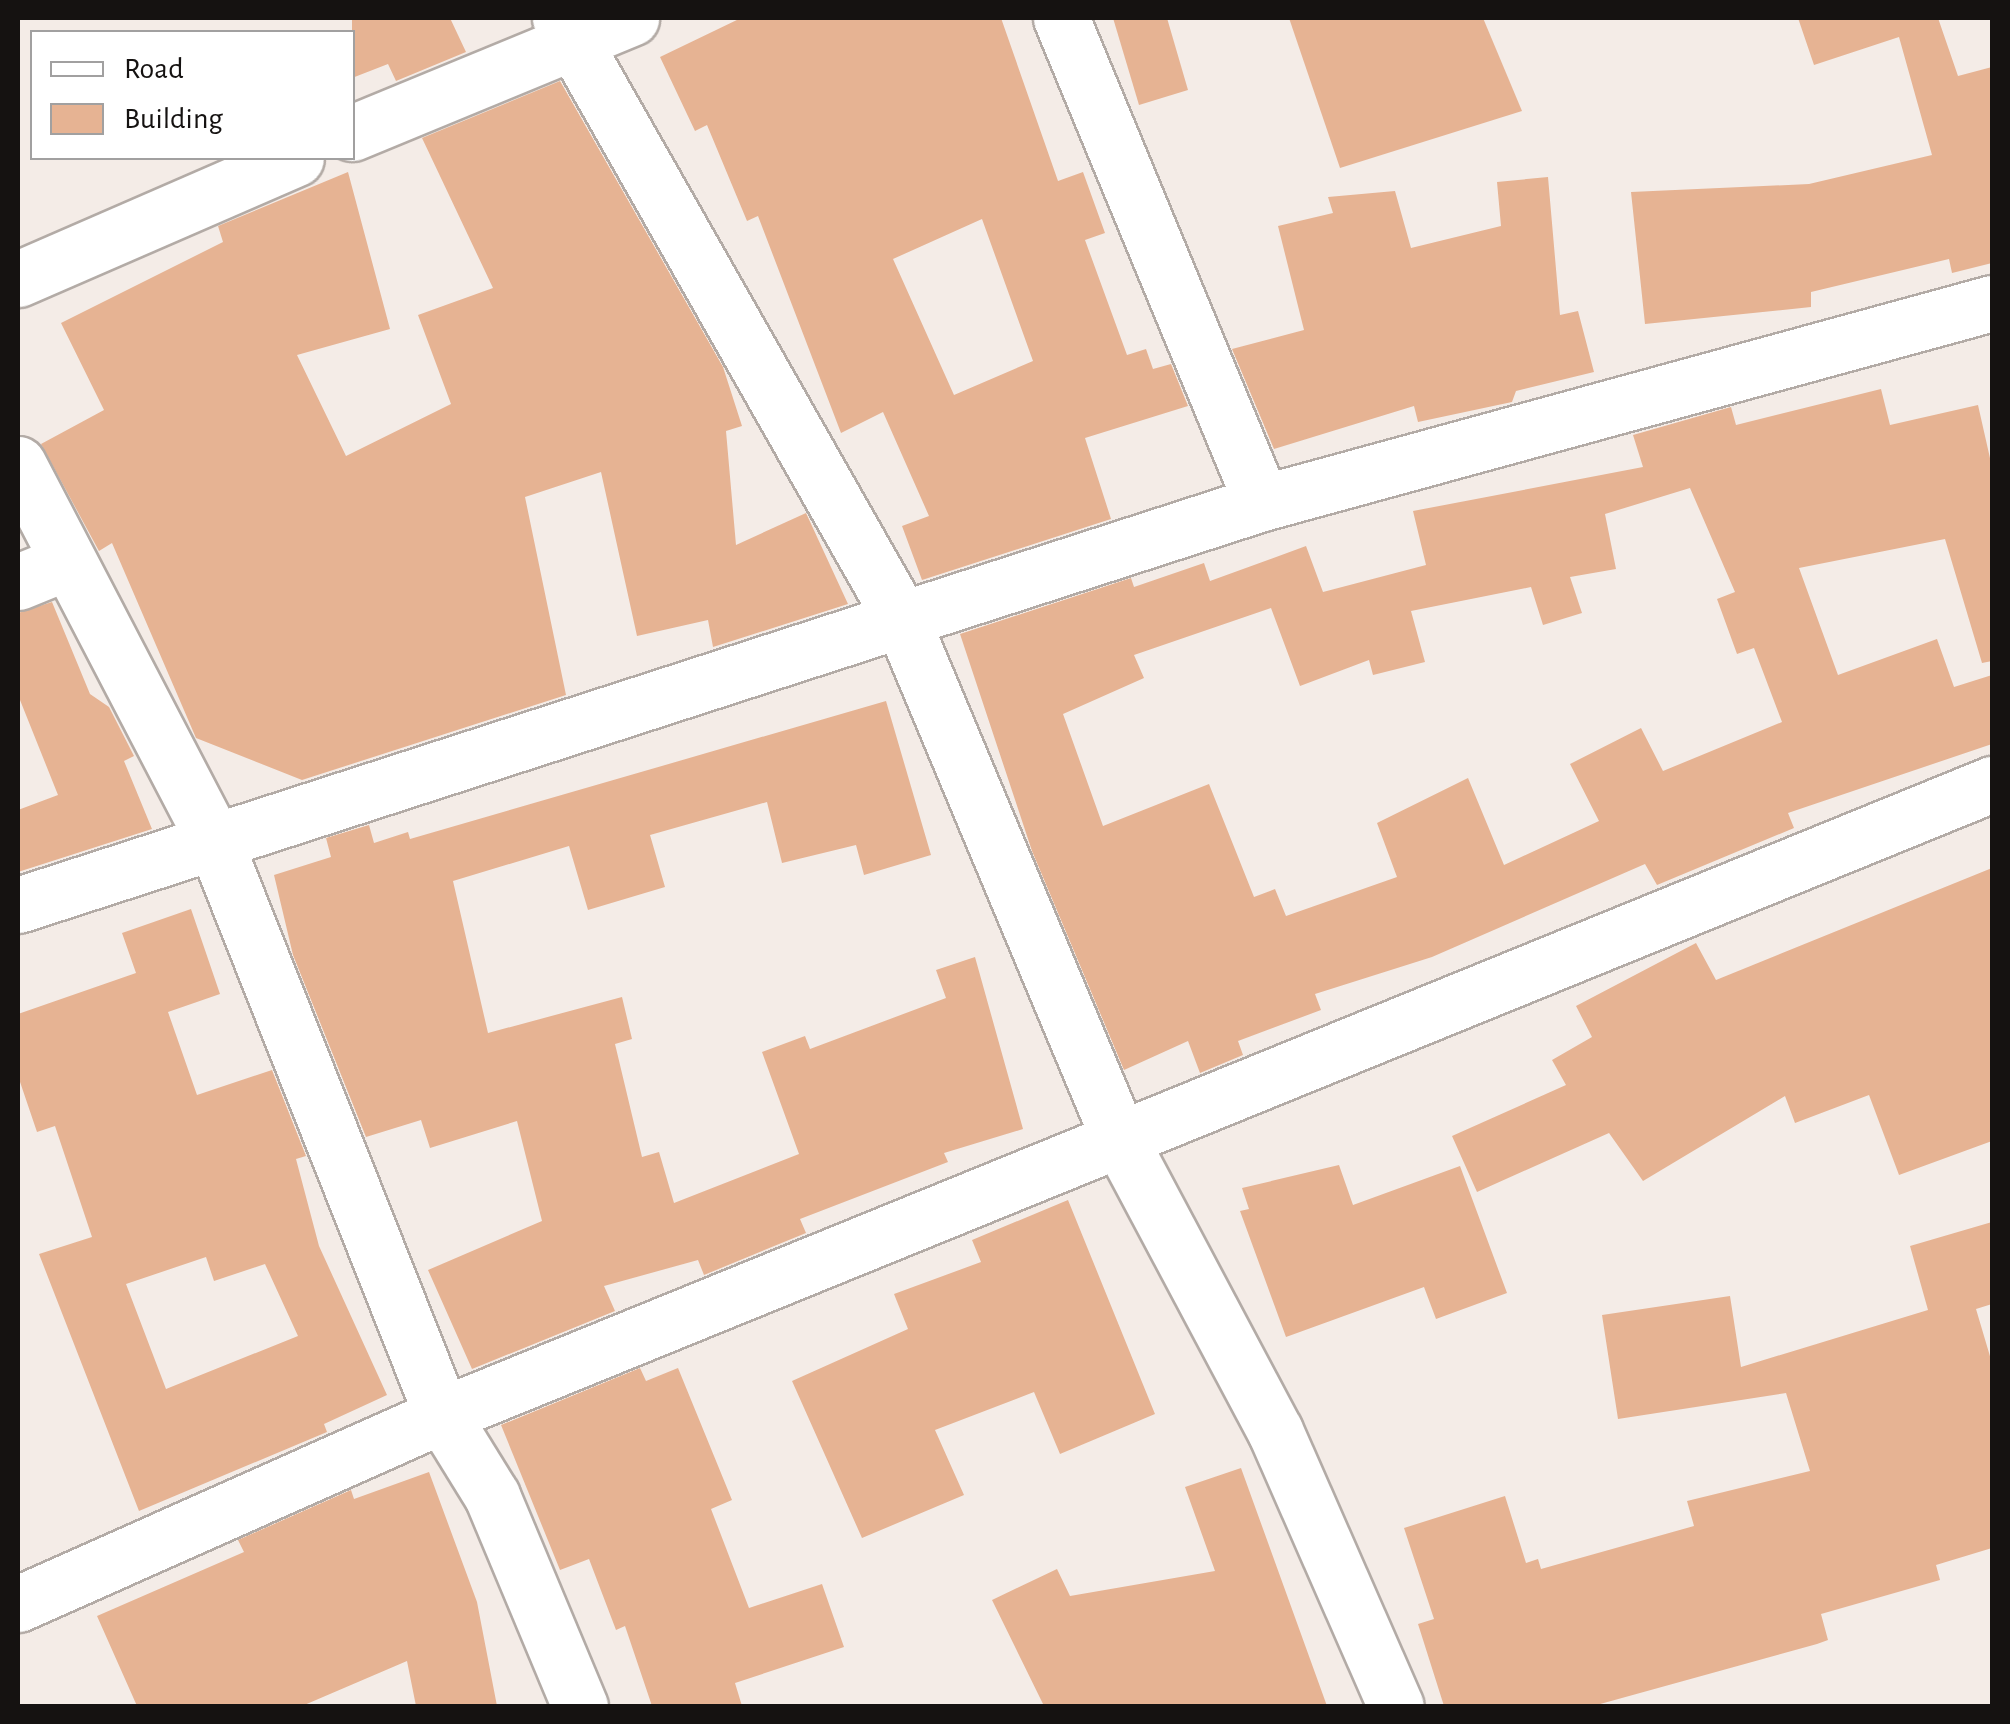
<!DOCTYPE html>
<html>
<head>
<meta charset="utf-8">
<style>
	body { margin:0 }
	#map { position:relative; width:2010px; height:1724px; overflow:hidden; background:#f4ece7; font-family:"Alegreya Sans",sans-serif }
	div>[style] { position:absolute }
	[style*='--x'] { left:calc(var(--x)*1px); top:calc(var(--y)*1px); width:calc(var(--w)*1px); rotate:calc(var(--a)*1deg) }
	.building>* { inset:0; background:#e6b393 }
	.roads { filter:drop-shadow(2px 0 #b3aba6) drop-shadow(-2px 0 #b3aba6) drop-shadow(0 2px #b3aba6) drop-shadow(0 -2px #b3aba6) }
	.street>* { height:55px; margin:-27.5px; padding:0 27.5px; transform-origin:27.5px; border-radius:27.5px; background:#fff }
	span { translate:-50% -50%; white-space:nowrap; text-align:center; line-height:1.15; -webkit-text-stroke:9px #fff; paint-order:stroke }
	.frame { position:absolute; inset:0; border:20px solid #151211; pointer-events:none }
	.legend { position:absolute; left:30px; top:30px; width:325px; height:130px; box-sizing:border-box; background:#fff; border:2px solid #a1a0a0; margin:0; padding:12px 18px; list-style:none; font-size:30px; color:#151211 }
	.legend li { display:flex; align-items:center; gap:20px; height:50px }
	.legend b { width:50px; border:2px solid #a1a0a0 }
</style>
</head>
<body>
<div id="map">
	<div class="building">
		<div style="clip-path:polygon(352px 18px,450px 18px,466px 52px,396px 81px,388px 64px,352px 78px)"></div>
		<div style="clip-path:polygon(evenodd,741px 18px,1001px 18px,1058px 181px,1083px 172px,1105px 233px,1085px 240px,1127px 355px,1146px 349px,1153px 369px,1171px 364px,1188px 406px,1085px 438px,1111px 519px,922px 580px,902px 526px,929px 516px,883px 412px,841px 433px,758px 216px,747px 221px,707px 125px,695px 131px,660px 57px,741px 18px,982px 219px,1033px 361px,954px 395px,893px 259px,982px 219px)"></div>
		<div style="clip-path:polygon(1113px 18px,1167px 18px,1188px 90px,1139px 105px)"></div>
		<div style="clip-path:polygon(1289px 18px,1483px 18px,1522px 111px,1340px 168px)"></div>
		<div style="clip-path:polygon(1798px 18px,1938px 18px,1958px 76px,1992px 67px,1992px 263px,1952px 273px,1949px 259px,1811px 292px,1811px 307px,1645px 324px,1631px 192px,1809px 184px,1932px 155px,1899px 37px,1814px 65px)"></div>
		<div style="clip-path:polygon(560px 81px,723px 367px,742px 426px,726px 431px,736px 545px,806px 513px,848px 604px,713px 647px,708px 620px,637px 636px,601px 472px,525px 497px,566px 695px,302px 780px,196px 738px,112px 543px,99px 551px,41px 444px,104px 410px,61px 323px,223px 242px,218px 226px,348px 172px,390px 329px,297px 355px,346px 456px,451px 404px,418px 315px,493px 288px,422px 138px)"></div>
		<div style="clip-path:polygon(1548px 177px,1560px 315px,1578px 311px,1594px 372px,1516px 391px,1512px 402px,1418px 422px,1414px 406px,1274px 449px,1232px 349px,1304px 330px,1278px 226px,1333px 213px,1328px 197px,1395px 191px,1411px 248px,1501px 226px,1497px 182px)"></div>
		<div style="clip-path:polygon(evenodd,1881px 389px,1890px 425px,1978px 405px,1992px 467px,1992px 661px,1982px 663px,1945px 539px,1799px 568px,1838px 675px,1937px 639px,1954px 687px,1992px 675px,1992px 744px,1788px 813px,1794px 828px,1657px 885px,1645px 864px,1432px 957px,1315px 994px,1321px 1010px,1238px 1041px,1243px 1055px,1200px 1073px,1188px 1041px,1124px 1070px,1032px 851px,960px 634px,1131px 578px,1134px 587px,1204px 563px,1210px 581px,1306px 546px,1323px 592px,1426px 565px,1413px 511px,1643px 467px,1633px 435px,1731px 407px,1736px 425px,1881px 389px,1690px 488px,1735px 592px,1717px 599px,1737px 654px,1754px 648px,1782px 722px,1663px 771px,1641px 728px,1570px 764px,1599px 821px,1504px 865px,1468px 778px,1377px 823px,1397px 877px,1286px 916px,1275px 889px,1254px 897px,1209px 784px,1103px 826px,1063px 714px,1144px 678px,1134px 655px,1271px 608px,1300px 686px,1369px 660px,1373px 675px,1425px 662px,1411px 611px,1531px 587px,1543px 625px,1582px 613px,1570px 577px,1616px 569px,1605px 514px,1690px 488px)"></div>
		<div style="clip-path:polygon(52px 602px,90px 694px,109px 707px,134px 756px,124px 761px,152px 829px,18px 872px,18px 810px,58px 795px,18px 695px,18px 613px)"></div>
		<div style="clip-path:polygon(886px 701px,931px 855px,864px 875px,856px 845px,782px 863px,767px 802px,650px 835px,665px 887px,588px 910px,569px 846px,453px 881px,488px 1033px,622px 997px,632px 1039px,615px 1044px,642px 1157px,659px 1152px,674px 1203px,799px 1154px,762px 1052px,805px 1036px,810px 1049px,946px 998px,936px 970px,975px 957px,1023px 1129px,944px 1153px,948px 1162px,800px 1219px,806px 1233px,704px 1275px,698px 1260px,604px 1286px,615px 1311px,472px 1369px,428px 1270px,542px 1221px,517px 1121px,430px 1148px,421px 1120px,366px 1137px,293px 955px,274px 875px,331px 857px,326px 838px,369px 825px,374px 843px,408px 832px,410px 839px)"></div>
		<div style="clip-path:polygon(1992px 868px,1992px 1141px,1899px 1175px,1869px 1095px,1795px 1123px,1785px 1096px,1643px 1181px,1609px 1133px,1477px 1192px,1452px 1136px,1566px 1085px,1552px 1060px,1592px 1037px,1576px 1006px,1696px 943px,1716px 980px)"></div>
		<div style="clip-path:polygon(evenodd,191px 909px,220px 994px,168px 1012px,197px 1095px,272px 1070px,306px 1156px,296px 1159px,319px 1246px,387px 1395px,324px 1424px,327px 1432px,139px 1511px,39px 1254px,92px 1237px,55px 1126px,37px 1132px,18px 1076px,18px 1014px,136px 973px,122px 933px,191px 909px,206px 1257px,214px 1281px,265px 1264px,298px 1336px,166px 1389px,126px 1284px,206px 1257px)"></div>
		<div style="clip-path:polygon(1339px 1165px,1353px 1205px,1460px 1166px,1507px 1293px,1436px 1319px,1424px 1287px,1286px 1337px,1240px 1211px,1249px 1209px,1242px 1188px)"></div>
		<div style="clip-path:polygon(1068px 1200px,1155px 1414px,1060px 1454px,1034px 1392px,935px 1430px,964px 1495px,862px 1538px,792px 1381px,908px 1329px,894px 1294px,981px 1262px,972px 1240px)"></div>
		<div style="clip-path:polygon(1992px 1222px,1992px 1304px,1976px 1309px,1992px 1363px,1992px 1548px,1936px 1565px,1940px 1580px,1821px 1614px,1828px 1640px,1817px 1644px,1593px 1706px,1444px 1706px,1418px 1624px,1434px 1619px,1404px 1528px,1505px 1496px,1526px 1563px,1538px 1559px,1541px 1569px,1694px 1526px,1687px 1501px,1810px 1471px,1786px 1393px,1618px 1419px,1602px 1315px,1730px 1296px,1741px 1367px,1928px 1310px,1910px 1246px)"></div>
		<div style="clip-path:polygon(640px 1368px,646px 1381px,678px 1368px,732px 1500px,711px 1509px,749px 1608px,822px 1584px,844px 1647px,735px 1683px,742px 1706px,652px 1706px,625px 1626px,616px 1630px,589px 1559px,560px 1570px,501px 1425px)"></div>
		<div style="clip-path:polygon(1241px 1468px,1327px 1706px,1044px 1706px,992px 1600px,1057px 1569px,1070px 1596px,1215px 1571px,1185px 1487px)"></div>
		<div style="clip-path:polygon(429px 1472px,477px 1602px,497px 1706px,416px 1706px,407px 1661px,302px 1706px,137px 1706px,97px 1616px,244px 1552px,238px 1540px,351px 1490px,354px 1499px)"></div>
	</div>
	<div class="roads">
		<div class="street">
			<div style="--x:560;--y:18;--w:690;--a:60.39"></div>
			<div style="--x:901;--y:618;--w:562;--a:67.27"></div>
			<div style="--x:1118;--y:1136;--w:334;--a:62"></div>
			<div style="--x:1275;--y:1431;--w:300;--a:66.3"></div>
			<div style="--x:1061;--y:18;--w:525;--a:67.49"></div>
			<div style="--x:352;--y:133;--w:302;--a:-22.4"></div>
			<div style="--x:18;--y:279;--w:303;--a:-23.5"></div>
			<div style="--x:18;--y:464;--w:429;--a:62.5"></div>
			<div style="--x:216;--y:845;--w:613;--a:68.37"></div>
			<div style="--x:442;--y:1415;--w:95;--a:58.3"></div>
			<div style="--x:492;--y:1496;--w:228;--a:67.3"></div>
			<div style="--x:18;--y:582;--w:53;--a:-22.2"></div>
			<div style="--x:18;--y:905;--w:1307;--a:-17.91"></div>
			<div style="--x:1262;--y:503;--w:757;--a:-15.32"></div>
			<div style="--x:18;--y:1604;--w:464;--a:-24"></div>
			<div style="--x:442;--y:1415;--w:1674;--a:-22.15"></div>
		</div>
	</div>
	<div class="frame"></div>
	<ul class="legend">
	<li><b style="height:12px;background:#fff"></b>Road</li>
	<li><b style="height:28px;background:#e6b393"></b>Building</li>
	</ul>
</div>
</body>
</html>
